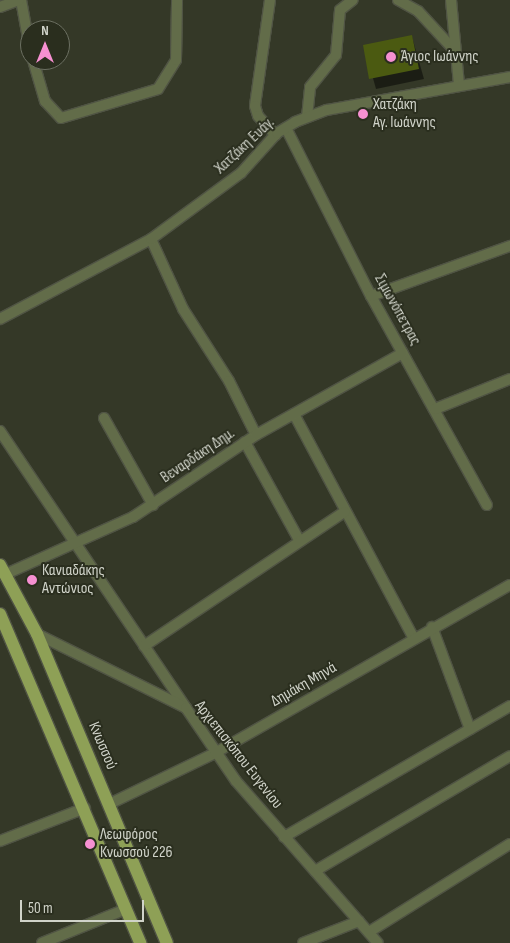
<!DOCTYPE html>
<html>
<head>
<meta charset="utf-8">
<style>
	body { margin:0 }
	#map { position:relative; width:510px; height:943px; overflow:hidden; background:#343827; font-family:"Sofia Sans Condensed",sans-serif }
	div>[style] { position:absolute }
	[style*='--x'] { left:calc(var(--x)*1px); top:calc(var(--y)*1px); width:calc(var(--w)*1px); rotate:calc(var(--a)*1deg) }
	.shadow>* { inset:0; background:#0007 }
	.building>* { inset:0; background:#4b5a11 }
	.roads { filter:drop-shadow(1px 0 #505444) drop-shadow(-1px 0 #505444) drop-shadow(0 1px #505444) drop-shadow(0 -1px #505444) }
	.minor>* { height:10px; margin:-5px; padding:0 5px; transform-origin:5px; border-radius:5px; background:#626c49 }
	.tertiary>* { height:10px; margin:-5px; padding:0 5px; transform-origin:5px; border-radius:5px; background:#626c49 }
	.primary>* { height:12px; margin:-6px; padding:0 6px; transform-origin:6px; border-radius:6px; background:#8ea056 }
	.dots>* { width:14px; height:14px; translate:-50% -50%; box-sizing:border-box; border:2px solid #2a2e1e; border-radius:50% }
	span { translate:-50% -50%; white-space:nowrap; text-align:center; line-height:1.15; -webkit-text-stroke:4px #2a2e1e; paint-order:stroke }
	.poi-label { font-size:16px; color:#d0d3c9 }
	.left { translate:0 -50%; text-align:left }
	.street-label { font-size:16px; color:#d0d3c9 }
	.north { position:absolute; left:20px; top:20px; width:50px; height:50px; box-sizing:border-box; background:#2a2e1e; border:1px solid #6c7062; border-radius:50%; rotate:0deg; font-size:14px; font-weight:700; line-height:20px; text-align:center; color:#d0d3c9 }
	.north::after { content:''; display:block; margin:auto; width:18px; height:22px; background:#f690d1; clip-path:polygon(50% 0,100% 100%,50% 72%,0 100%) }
	.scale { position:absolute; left:20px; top:900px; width:124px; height:22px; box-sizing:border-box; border:2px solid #d0d3c9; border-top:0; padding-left:6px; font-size:15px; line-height:18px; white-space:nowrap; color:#d0d3c9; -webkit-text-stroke:4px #2a2e1e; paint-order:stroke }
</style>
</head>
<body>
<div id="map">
	<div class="shadow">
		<div style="clip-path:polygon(412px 37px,424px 79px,376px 89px,364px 46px)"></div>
	</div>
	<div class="building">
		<div style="clip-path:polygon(412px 35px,419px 69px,369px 79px,363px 45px)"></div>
	</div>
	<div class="roads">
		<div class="minor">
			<div style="--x:21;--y:0;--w:50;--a:79.6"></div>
			<div style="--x:270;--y:0;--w:107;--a:98.1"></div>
			<div style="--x:255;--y:106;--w:10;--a:73"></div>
			<div style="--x:258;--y:116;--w:26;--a:47"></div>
			<div style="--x:398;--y:0;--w:23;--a:29"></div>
			<div style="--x:418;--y:11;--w:54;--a:47.2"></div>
			<div style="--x:451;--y:0;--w:85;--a:84.6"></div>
			<div style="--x:0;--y:7;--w:20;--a:-20"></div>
			<div style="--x:33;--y:60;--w:43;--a:73.7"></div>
			<div style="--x:45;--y:101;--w:23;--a:47"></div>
			<div style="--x:61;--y:118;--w:101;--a:-16.6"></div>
			<div style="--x:158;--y:89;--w:34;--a:-58"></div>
			<div style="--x:176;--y:60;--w:60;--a:-89"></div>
			<div style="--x:307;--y:117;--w:30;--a:-84"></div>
			<div style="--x:310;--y:87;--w:41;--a:-50.9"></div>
			<div style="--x:336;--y:55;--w:45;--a:-84.9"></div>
			<div style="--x:340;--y:10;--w:16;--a:-38"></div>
			<div style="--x:286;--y:128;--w:188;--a:63.2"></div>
			<div style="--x:371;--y:296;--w:239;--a:61"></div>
			<div style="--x:151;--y:239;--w:77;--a:65.4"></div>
			<div style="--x:183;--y:309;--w:85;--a:57.4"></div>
			<div style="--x:229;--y:381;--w:60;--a:63.4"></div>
			<div style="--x:371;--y:296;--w:148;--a:-19.8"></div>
			<div style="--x:435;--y:409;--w:81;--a:-21.8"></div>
			<div style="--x:294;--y:414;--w:255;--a:61.9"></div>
			<div style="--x:104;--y:418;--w:100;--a:60.6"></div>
			<div style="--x:0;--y:431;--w:334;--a:56.1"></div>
			<div style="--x:245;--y:442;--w:112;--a:61.1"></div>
			<div style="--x:6;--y:574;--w:139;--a:-24.2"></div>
			<div style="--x:133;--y:517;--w:148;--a:-33.7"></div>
			<div style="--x:256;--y:435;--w:168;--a:-29.2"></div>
			<div style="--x:432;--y:627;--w:109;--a:69.6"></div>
			<div style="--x:144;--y:646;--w:241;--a:-33.8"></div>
			<div style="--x:109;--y:804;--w:118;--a:-25.7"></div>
			<div style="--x:215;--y:753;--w:339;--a:-29.7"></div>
			<div style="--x:284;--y:837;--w:261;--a:-30.1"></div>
			<div style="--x:0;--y:841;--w:91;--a:-21.2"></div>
			<div style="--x:315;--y:871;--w:226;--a:-30.5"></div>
			<div style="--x:369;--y:932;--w:166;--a:-32"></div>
			<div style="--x:42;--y:943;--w:91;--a:-22"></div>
			<div style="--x:303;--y:943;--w:60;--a:-21.4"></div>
		</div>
		<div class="tertiary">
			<div style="--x:0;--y:319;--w:171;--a:-27.9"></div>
			<div style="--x:151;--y:239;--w:112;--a:-36.3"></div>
			<div style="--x:241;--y:173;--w:54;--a:-48"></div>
			<div style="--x:277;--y:133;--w:21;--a:-31"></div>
			<div style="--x:295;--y:122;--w:34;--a:-21"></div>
			<div style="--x:327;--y:110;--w:186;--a:-10.2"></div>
			<div style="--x:37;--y:634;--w:166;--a:26.4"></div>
			<div style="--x:186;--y:708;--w:88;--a:55.6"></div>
			<div style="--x:236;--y:781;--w:215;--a:48.8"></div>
		</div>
		<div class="primary">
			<div style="--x:0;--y:565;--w:78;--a:61.8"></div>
			<div style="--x:37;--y:634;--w:335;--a:67.2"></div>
			<div style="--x:0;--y:614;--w:358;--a:66.9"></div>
		</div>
	</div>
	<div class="dots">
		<div style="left:391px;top:57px;background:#f690d1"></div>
		<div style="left:363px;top:114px;background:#f690d1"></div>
		<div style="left:32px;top:580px;background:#f690d1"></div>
		<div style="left:90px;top:844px;background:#f690d1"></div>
	</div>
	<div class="poi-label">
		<span class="left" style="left:401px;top:57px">Άγιος Ιωάννης</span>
		<span class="left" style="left:373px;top:114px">Χατζάκη<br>Αγ. Ιωάννης</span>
		<span class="left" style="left:42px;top:580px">Κανιαδάκης<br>Αντώνιος</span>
		<span class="left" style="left:100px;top:844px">Λεωφόρος<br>Κνωσσού 226</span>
	</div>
	<div class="street-label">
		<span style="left:245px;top:146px;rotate:-43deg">Χατζάκη Ευάγ.</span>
		<span style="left:397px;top:310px;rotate:61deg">Σιμωνόπετρας</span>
		<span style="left:198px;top:456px;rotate:-34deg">Βεναρδάκη Δημ.</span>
		<span style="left:304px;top:685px;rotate:-30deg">Δημάκη Μηνά</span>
		<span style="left:102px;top:746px;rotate:67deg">Κνωσσού</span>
		<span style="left:238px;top:755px;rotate:52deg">Αρχιεπισκόπου Ευγενίου</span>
	</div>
	<div class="north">N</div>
	<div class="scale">50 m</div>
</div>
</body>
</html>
